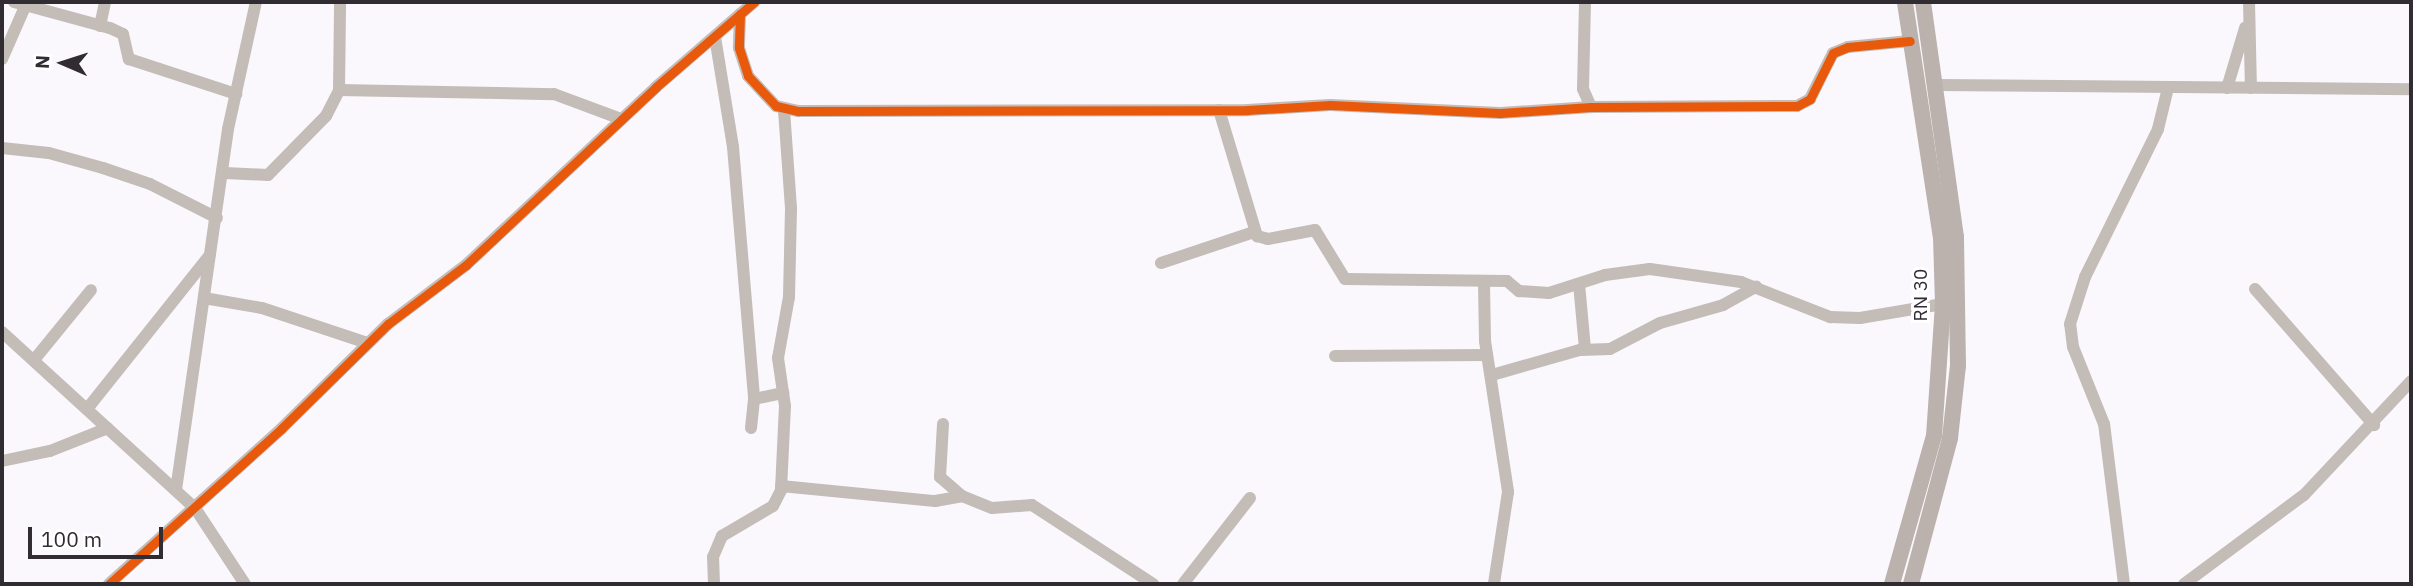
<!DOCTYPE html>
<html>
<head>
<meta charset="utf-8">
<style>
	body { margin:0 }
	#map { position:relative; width:2413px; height:586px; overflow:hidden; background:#fbf8fd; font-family:"IBM Plex Sans",sans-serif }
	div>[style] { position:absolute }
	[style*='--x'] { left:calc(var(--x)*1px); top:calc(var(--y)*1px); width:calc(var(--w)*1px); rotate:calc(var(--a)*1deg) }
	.minor>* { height:12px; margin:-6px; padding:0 6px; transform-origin:6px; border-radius:6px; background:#c3bcb7 }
	.major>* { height:16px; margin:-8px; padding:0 8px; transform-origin:8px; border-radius:8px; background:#bbb2ae }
	.cycleway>* { height:9px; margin:-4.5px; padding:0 4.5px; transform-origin:4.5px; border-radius:4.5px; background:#e8590c }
	span { translate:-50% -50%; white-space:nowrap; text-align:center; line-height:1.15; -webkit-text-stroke:6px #fff; paint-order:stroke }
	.street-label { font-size:19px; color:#302c32 }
	.frame { position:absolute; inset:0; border:4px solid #302c32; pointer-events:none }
	.north { position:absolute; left:28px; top:28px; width:70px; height:70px; -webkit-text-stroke:5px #fff; paint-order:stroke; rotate:273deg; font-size:19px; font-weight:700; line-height:28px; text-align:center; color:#302c32 }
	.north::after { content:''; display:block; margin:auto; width:24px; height:32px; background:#302c32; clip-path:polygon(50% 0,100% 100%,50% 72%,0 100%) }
	.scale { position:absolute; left:28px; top:527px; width:135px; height:32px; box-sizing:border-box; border:4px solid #302c32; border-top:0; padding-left:9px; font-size:21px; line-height:24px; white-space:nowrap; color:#302c32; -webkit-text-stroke:5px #fff; paint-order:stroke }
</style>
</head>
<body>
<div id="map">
	<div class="minor">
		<div style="--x:14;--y:2;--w:99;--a:15.2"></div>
		<div style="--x:110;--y:28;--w:14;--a:25"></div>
		<div style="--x:123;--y:34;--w:26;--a:77"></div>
		<div style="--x:129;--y:59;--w:113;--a:18.1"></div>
		<div style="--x:1585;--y:2;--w:87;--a:91.3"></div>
		<div style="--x:1583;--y:89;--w:20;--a:66"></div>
		<div style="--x:2249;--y:2;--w:86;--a:88.7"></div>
		<div style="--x:740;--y:14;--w:34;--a:92"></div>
		<div style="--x:739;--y:48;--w:29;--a:72"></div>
		<div style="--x:748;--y:76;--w:41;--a:47"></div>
		<div style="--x:776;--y:106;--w:23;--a:13"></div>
		<div style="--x:798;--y:111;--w:449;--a:-0.1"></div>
		<div style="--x:1247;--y:110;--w:83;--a:-3.4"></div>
		<div style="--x:1330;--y:105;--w:170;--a:2.7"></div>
		<div style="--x:1500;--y:113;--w:91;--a:-3.8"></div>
		<div style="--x:1591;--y:107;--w:206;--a:-0.3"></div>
		<div style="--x:1797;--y:106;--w:15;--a:-28"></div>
		<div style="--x:1810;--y:99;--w:51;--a:-63.4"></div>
		<div style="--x:1833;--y:53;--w:16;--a:-22"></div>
		<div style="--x:1848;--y:47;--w:62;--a:-5.5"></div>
		<div style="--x:100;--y:26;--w:25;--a:-78"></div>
		<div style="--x:715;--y:37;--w:111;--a:80.7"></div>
		<div style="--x:733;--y:147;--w:253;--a:85.2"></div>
		<div style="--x:2;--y:59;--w:62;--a:-66.3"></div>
		<div style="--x:1936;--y:85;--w:475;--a:0.5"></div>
		<div style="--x:2227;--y:88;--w:63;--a:-73.3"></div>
		<div style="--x:339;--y:90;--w:215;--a:1.1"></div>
		<div style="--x:554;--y:94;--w:72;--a:20.5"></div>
		<div style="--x:1219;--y:110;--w:132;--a:73.2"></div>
		<div style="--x:1257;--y:236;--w:11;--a:15"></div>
		<div style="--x:1268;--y:239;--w:48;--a:-10.8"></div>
		<div style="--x:1315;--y:230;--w:57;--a:58.5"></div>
		<div style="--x:1345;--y:279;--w:162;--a:0.7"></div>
		<div style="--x:1507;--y:281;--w:16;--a:40"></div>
		<div style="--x:1519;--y:291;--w:30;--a:4"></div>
		<div style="--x:1549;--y:293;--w:59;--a:-17.8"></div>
		<div style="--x:1605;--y:275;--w:45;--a:-7.6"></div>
		<div style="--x:1650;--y:269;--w:92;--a:8.1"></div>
		<div style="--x:1741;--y:282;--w:96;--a:21.5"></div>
		<div style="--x:1830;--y:317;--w:30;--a:2"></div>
		<div style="--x:1860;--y:318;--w:84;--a:-9.6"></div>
		<div style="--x:2;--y:148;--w:47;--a:6.1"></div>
		<div style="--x:49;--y:153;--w:56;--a:15.5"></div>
		<div style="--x:103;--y:168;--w:50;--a:18.8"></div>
		<div style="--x:150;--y:184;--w:75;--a:26.9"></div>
		<div style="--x:225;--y:173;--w:43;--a:2.7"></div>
		<div style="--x:268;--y:175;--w:83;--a:-45.5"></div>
		<div style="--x:326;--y:116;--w:29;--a:-63"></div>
		<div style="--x:339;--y:90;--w:88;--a:-89.3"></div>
		<div style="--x:1161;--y:263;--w:98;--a:-18.4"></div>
		<div style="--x:1484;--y:283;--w:58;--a:89"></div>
		<div style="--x:1485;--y:341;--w:153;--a:81.3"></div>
		<div style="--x:1508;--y:492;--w:93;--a:98.7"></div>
		<div style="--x:1579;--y:284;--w:65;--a:84.7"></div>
		<div style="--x:2255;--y:289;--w:181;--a:48.8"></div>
		<div style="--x:204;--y:298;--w:59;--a:9.8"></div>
		<div style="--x:262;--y:308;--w:111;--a:18.4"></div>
		<div style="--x:2;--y:332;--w:261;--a:42.4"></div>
		<div style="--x:195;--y:508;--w:91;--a:56.7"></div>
		<div style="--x:1335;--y:356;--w:152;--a:-0.4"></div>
		<div style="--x:34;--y:360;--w:90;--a:-50.8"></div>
		<div style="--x:1492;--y:375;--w:91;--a:-15.9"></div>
		<div style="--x:1580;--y:350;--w:30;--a:-2"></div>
		<div style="--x:1610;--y:349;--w:56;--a:-27.5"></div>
		<div style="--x:1660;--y:323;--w:66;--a:-15.9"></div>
		<div style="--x:1723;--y:305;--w:38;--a:-29"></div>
		<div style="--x:87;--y:409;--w:196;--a:-51.4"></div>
		<div style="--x:943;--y:424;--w:53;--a:93.2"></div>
		<div style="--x:940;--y:477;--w:29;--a:41"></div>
		<div style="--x:751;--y:428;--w:29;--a:-84"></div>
		<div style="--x:754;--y:399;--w:30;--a:-12"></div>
		<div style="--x:2;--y:461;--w:49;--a:-11.8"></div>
		<div style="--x:50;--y:451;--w:62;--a:-21.6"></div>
		<div style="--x:781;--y:486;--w:155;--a:5.6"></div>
		<div style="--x:935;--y:501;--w:27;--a:-10"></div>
		<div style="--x:962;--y:496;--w:32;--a:22"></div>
		<div style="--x:992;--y:508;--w:40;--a:-4.3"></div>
		<div style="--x:1032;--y:505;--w:145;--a:33.1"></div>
		<div style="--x:176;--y:490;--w:365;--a:-81.8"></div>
		<div style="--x:228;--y:129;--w:130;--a:-77.6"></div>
		<div style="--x:109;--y:584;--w:232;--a:-42"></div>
		<div style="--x:281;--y:429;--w:150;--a:-44.5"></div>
		<div style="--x:388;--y:324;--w:98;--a:-37.1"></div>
		<div style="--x:466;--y:265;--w:260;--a:-43.1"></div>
		<div style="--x:656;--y:87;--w:130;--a:-40.9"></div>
		<div style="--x:714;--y:584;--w:27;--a:-92"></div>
		<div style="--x:713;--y:557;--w:23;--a:-67"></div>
		<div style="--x:722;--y:536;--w:59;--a:-30.5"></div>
		<div style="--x:773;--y:506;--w:18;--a:-63"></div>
		<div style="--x:781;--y:490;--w:84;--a:-87.3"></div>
		<div style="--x:785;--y:406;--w:49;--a:-98.3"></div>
		<div style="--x:778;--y:358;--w:62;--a:-79.8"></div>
		<div style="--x:789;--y:297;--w:89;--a:-88.7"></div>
		<div style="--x:791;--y:208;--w:98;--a:-94.1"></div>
		<div style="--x:1183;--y:584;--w:109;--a:-52.1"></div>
		<div style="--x:2124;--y:584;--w:161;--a:-97.1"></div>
		<div style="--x:2104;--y:424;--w:83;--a:-111.9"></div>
		<div style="--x:2073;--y:347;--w:23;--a:-97"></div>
		<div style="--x:2070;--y:324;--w:49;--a:-72.3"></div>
		<div style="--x:2085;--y:277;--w:165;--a:-63.7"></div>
		<div style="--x:2158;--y:129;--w:42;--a:-76.3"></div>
		<div style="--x:2184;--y:584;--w:149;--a:-36.6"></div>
		<div style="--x:2304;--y:495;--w:156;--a:-46.8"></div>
	</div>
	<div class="major">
		<div style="--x:1892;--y:584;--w:154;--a:-74.2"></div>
		<div style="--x:1934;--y:436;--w:132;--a:-86.1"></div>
		<div style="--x:1943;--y:304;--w:66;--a:-91.7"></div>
		<div style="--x:1941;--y:238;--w:239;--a:-98.7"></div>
		<div style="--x:1911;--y:584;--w:151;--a:-75"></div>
		<div style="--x:1950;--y:438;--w:72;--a:-83.7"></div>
		<div style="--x:1958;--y:366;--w:129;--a:-90.9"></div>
		<div style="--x:1956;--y:237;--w:237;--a:-98"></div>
	</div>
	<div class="cycleway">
		<div style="--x:740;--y:14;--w:34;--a:92"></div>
		<div style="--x:739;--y:48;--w:29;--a:72"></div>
		<div style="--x:748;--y:76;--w:41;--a:47"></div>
		<div style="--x:776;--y:106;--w:23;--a:13"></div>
		<div style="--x:798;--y:111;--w:449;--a:-0.1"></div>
		<div style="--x:1247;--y:110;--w:83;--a:-3.4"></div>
		<div style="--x:1330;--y:105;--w:170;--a:2.7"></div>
		<div style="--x:1500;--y:113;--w:91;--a:-3.8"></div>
		<div style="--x:1591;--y:107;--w:206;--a:-0.3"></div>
		<div style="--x:1797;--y:106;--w:15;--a:-28"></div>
		<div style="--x:1810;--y:99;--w:51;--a:-63.4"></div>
		<div style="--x:1833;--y:53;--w:16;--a:-22"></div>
		<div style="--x:1848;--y:47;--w:62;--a:-5.5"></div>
		<div style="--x:109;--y:584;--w:232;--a:-42"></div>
		<div style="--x:281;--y:429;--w:150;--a:-44.5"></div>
		<div style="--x:388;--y:324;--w:98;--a:-37.1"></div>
		<div style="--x:466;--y:265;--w:260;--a:-43.1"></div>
		<div style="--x:656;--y:87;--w:130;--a:-40.9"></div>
	</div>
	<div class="street-label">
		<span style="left:1921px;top:295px;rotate:-90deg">RN 30</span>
	</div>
	<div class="frame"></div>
	<div class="north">N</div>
	<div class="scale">100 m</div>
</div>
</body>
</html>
